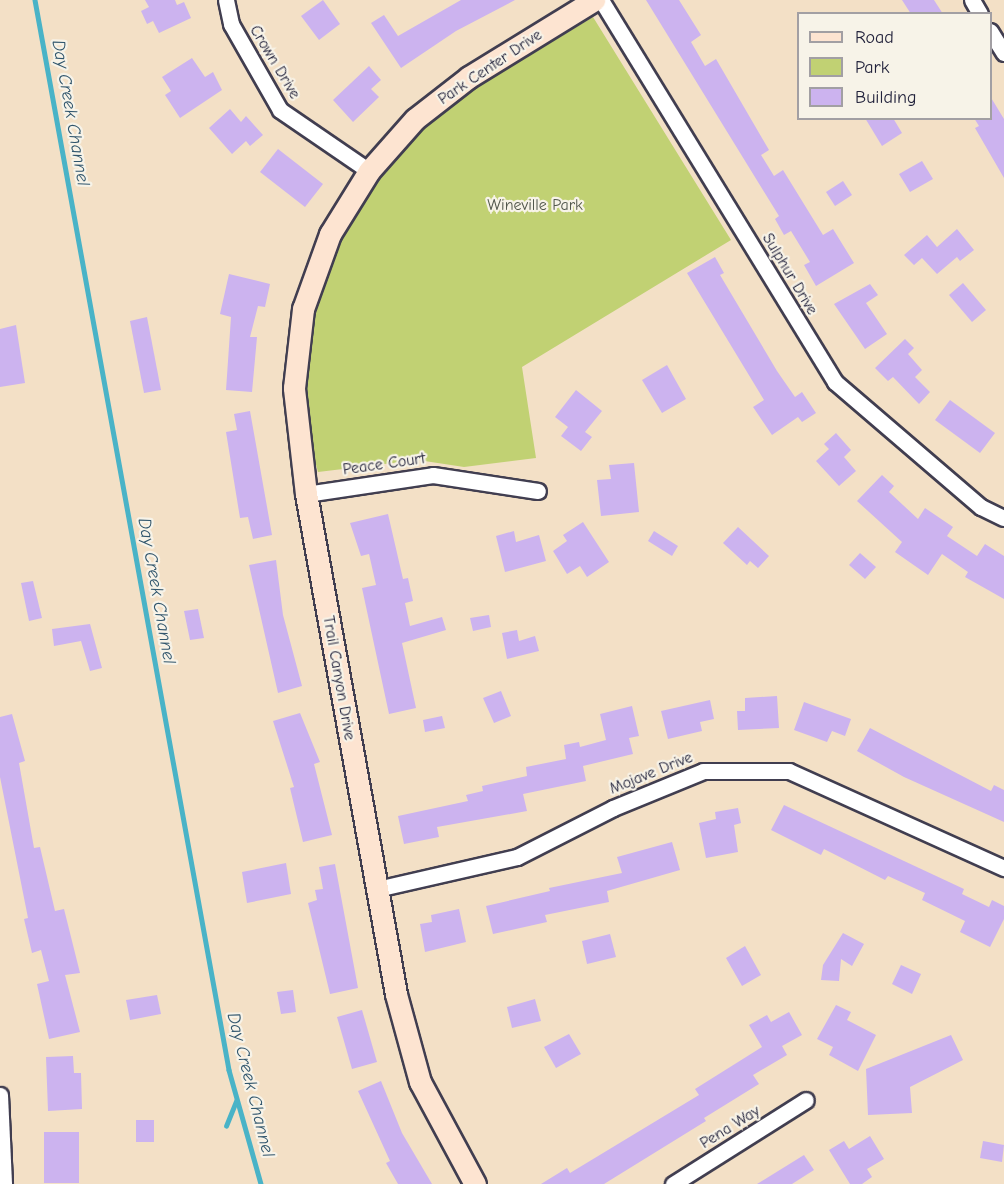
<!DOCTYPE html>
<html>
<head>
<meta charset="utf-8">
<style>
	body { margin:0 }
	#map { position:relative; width:1004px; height:1184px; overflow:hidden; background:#f3e0c6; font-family:"Comic Neue",sans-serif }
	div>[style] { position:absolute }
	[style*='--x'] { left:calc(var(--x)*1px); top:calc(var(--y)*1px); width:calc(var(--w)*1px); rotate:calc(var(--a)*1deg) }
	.green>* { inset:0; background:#c1d173 }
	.stream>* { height:4.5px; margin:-2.25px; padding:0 2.25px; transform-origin:2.25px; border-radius:2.25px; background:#49b3c7 }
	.building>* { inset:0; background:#ccb3ef }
	.roads { filter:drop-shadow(2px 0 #413e50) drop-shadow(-2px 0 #413e50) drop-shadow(0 2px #413e50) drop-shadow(0 -2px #413e50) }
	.street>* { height:15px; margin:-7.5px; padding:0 7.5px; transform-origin:7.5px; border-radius:7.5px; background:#fff }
	.secondary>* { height:21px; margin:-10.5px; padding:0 10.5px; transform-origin:10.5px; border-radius:10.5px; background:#fde4d1 }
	span { translate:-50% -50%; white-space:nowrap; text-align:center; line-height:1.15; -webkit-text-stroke:4.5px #f7f3e8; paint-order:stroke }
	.street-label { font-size:16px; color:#22223b }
	.park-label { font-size:16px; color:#52574c }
	.water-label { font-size:18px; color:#30556c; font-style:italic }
	.legend { position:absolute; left:797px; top:12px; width:195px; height:108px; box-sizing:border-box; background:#f7f3e8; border:2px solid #a29fa3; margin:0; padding:8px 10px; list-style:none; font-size:18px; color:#22223b }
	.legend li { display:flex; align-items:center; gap:12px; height:30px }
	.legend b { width:30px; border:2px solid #a29fa3 }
</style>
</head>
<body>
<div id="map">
	<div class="green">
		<div style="clip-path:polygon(593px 17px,731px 240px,522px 367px,536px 458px,464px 467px,418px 460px,318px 472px,307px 432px,304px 378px,311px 317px,327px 265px,353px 206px,391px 153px,449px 104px)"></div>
	</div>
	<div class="stream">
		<div style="--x:35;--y:0;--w:1087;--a:79.72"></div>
		<div style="--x:229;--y:1070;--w:118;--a:74.3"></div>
		<div style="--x:226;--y:1126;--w:27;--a:-68"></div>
	</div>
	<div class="building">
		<div style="clip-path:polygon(145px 0,175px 0,177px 5px,184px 2px,191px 18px,159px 33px,153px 21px,147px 24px,141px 11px,149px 7px)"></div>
		<div style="clip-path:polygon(323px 0,340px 24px,319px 40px,301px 16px)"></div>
		<div style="clip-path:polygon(461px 0,515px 0,456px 31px,401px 68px,371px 23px,384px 15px,398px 36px)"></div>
		<div style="clip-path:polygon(646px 0,679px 0,701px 35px,691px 42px,705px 66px,716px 59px,769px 150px,761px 155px,774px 176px,783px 170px,823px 235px,833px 229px,854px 263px,816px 286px,804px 265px,810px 262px,791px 231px,784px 235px,775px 219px,779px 216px)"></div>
		<div style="clip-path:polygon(902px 0,934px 0,943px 14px,911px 14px)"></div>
		<div style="clip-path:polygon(192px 58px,205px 77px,213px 72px,222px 90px,180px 118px,165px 95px,171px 91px,162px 77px)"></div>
		<div style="clip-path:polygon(369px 66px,381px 80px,371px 89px,379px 97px,353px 122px,333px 100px)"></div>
		<div style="clip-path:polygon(990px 96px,1004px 119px,1004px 178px,975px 128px,979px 126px,974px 118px,990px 118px)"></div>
		<div style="clip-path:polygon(230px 109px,241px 122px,246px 116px,263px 135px,250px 146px,246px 141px,232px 154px,209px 128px)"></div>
		<div style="clip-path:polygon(865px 118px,893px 118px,902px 133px,882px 146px)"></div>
		<div style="clip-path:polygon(278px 149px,323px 184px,305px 207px,260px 172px)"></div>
		<div style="clip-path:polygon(922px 161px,933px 179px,910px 192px,899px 174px)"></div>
		<div style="clip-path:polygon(843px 181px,852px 195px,835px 206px,826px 192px)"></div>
		<div style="clip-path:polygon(957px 229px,974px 250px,960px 261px,957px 257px,937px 274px,922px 258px,914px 265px,904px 255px,927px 235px,937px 247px)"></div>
		<div style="clip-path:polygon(715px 257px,724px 273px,720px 275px,777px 371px,795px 397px,802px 392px,816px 413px,802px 422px,798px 417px,772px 435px,753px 407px,764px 400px,687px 273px)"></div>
		<div style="clip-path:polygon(229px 274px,270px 284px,265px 307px,258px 306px,250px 337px,257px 337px,252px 392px,226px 390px,231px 317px,220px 314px)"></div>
		<div style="clip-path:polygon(963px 283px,986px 310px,972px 322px,949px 295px)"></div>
		<div style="clip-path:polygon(870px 284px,878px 295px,866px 303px,887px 334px,865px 349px,834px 304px)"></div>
		<div style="clip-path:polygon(147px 317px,161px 390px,144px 393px,130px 321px)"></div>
		<div style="clip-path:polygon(16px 325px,25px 383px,0 387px,0 329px)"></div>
		<div style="clip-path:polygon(905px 339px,914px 348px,908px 354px,922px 370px,915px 377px,930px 392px,919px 404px,893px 377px,888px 381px,875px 368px)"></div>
		<div style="clip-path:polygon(667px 365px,686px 399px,662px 413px,642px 380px)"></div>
		<div style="clip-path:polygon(576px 390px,602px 411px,585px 432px,592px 437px,581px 451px,561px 436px,568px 427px,555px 417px)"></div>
		<div style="clip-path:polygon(950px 400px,995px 433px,980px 453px,935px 420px)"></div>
		<div style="clip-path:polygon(250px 411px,272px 535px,253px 539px,248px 517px,240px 518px,226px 432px,237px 430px,234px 414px)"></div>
		<div style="clip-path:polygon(836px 433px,851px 450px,844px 457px,856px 471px,839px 486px,816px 461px,829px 449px,824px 444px)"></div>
		<div style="clip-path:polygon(634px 463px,639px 512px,601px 516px,597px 480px,611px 479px,609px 465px)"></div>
		<div style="clip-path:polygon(882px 475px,894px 486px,889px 492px,918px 519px,925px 508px,953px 527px,947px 536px,977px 556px,985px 544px,1004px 556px,1004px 599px,965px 577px,968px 572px,942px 554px,928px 575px,895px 552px,902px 542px,857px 501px)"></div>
		<div style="clip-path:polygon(388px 514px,403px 579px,408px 578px,413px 601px,405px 603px,410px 626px,442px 617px,446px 630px,402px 643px,416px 708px,389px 714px,362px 588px,376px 585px,369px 554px,361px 556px,350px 523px)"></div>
		<div style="clip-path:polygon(583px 522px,609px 562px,587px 577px,580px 566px,567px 574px,553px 551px,567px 541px,563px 535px)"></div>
		<div style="clip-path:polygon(738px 527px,769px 556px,758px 568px,750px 561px,747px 565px,723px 543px)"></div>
		<div style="clip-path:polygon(514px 531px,516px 542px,539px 535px,546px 561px,505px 572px,496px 536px)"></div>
		<div style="clip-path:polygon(654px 531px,678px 546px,672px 556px,648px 541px)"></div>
		<div style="clip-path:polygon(860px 553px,876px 567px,865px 579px,849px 565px)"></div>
		<div style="clip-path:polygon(276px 560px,283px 615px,302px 686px,278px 693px,249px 565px)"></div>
		<div style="clip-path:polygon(33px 581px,42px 618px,29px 621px,21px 583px)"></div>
		<div style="clip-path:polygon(198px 609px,204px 638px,190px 640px,184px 611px)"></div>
		<div style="clip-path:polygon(489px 615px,491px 627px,473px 631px,470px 618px)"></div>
		<div style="clip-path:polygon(90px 624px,102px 668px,90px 671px,81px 641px,54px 646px,52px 629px)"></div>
		<div style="clip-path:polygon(517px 630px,519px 641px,535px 636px,539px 651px,507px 659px,502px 633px)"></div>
		<div style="clip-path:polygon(501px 691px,511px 716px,494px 723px,483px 698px)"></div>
		<div style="clip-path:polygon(777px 696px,779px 728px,738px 730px,737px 711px,745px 711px,745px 698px)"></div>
		<div style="clip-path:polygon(710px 700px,714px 719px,700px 722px,702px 731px,668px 739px,661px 711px)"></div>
		<div style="clip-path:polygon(804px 702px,851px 719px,845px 736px,832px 731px,827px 742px,794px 730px)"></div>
		<div style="clip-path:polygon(632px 706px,639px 736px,629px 738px,633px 754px,583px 766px,586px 781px,523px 794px,527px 811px,437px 827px,439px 837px,404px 844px,398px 816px,468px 801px,466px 795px,483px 791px,482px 786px,527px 776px,526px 767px,566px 759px,564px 745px,579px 742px,580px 747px,606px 740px,600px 714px)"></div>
		<div style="clip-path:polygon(300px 713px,320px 762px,314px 764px,332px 835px,303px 842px,290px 788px,294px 787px,273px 721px)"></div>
		<div style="clip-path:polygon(12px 714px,25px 761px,19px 763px,34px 848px,40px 847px,55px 911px,64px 909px,80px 973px,65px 975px,80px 1032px,49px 1039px,37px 984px,49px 981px,41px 950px,32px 953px,24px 919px,28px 918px,0 777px,0 717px)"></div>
		<div style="clip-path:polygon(442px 716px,445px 728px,425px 732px,423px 720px)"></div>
		<div style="clip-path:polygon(870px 728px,991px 791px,994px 785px,1004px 790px,1004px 822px,904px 777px,857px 751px)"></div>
		<div style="clip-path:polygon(784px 805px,964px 889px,962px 894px,989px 907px,992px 900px,1004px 906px,1004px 919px,990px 947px,960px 932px,965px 921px,922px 900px,925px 893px,888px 876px,885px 880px,824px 849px,821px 855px,771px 830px)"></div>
		<div style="clip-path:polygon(738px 808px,741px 823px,734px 825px,738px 852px,706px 858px,699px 823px,716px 819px,715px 812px)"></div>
		<div style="clip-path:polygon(672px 842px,680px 870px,607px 891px,609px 902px,545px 915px,547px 922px,493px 934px,486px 906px,550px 891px,549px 888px,622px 873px,617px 857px)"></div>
		<div style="clip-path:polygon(286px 863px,291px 894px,247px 903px,242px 872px)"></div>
		<div style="clip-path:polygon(335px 864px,358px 988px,330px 994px,308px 903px,317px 900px,315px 890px,323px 889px,319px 867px)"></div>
		<div style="clip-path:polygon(459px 909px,466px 942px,425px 952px,420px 924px,432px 922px,431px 915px)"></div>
		<div style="clip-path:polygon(843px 933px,864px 944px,852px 966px,841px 959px,839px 981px,821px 980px,823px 965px)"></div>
		<div style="clip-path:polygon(610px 934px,616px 957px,587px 964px,582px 941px)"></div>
		<div style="clip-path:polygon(745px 946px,761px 975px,742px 986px,726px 958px)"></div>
		<div style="clip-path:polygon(901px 965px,921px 974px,912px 994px,892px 984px)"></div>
		<div style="clip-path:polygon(293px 990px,296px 1012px,281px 1014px,277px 992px)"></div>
		<div style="clip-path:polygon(157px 995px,161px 1014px,130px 1020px,126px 1000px)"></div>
		<div style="clip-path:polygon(535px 999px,541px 1021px,512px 1028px,507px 1007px)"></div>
		<div style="clip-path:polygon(836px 1005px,851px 1012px,847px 1020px,876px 1035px,858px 1071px,829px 1055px,833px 1047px,817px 1039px)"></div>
		<div style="clip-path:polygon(362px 1010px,377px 1062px,352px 1069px,337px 1017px)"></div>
		<div style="clip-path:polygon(789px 1012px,802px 1035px,782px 1046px,787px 1055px,753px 1075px,759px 1084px,704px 1118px,706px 1121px,604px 1184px,541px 1184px,567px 1168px,570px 1173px,699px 1095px,695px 1089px,762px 1047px,749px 1025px,767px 1015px,771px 1022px)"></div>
		<div style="clip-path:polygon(569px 1034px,581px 1054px,556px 1068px,544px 1047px)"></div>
		<div style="clip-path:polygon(951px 1035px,963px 1060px,910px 1087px,912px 1113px,868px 1115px,866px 1069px)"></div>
		<div style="clip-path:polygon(73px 1056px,74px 1073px,81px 1073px,82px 1109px,48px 1111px,46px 1057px)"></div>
		<div style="clip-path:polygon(381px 1081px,402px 1133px,432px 1184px,398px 1184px,386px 1163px,390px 1161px,358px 1091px)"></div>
		<div style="clip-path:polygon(136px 1120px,154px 1120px,154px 1142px,136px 1142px)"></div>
		<div style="clip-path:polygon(44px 1132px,79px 1132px,79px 1183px,44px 1183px)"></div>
		<div style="clip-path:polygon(870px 1136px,884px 1159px,867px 1169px,872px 1177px,862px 1184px,850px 1184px,829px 1150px,844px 1141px,849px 1149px)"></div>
		<div style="clip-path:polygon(983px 1141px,1004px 1145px,1002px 1162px,980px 1158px)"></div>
		<div style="clip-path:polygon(804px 1155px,814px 1170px,792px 1184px,757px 1184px)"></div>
	</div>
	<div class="roads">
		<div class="street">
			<div style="--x:226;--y:0;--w:25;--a:78"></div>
			<div style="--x:231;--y:24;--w:99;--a:60.3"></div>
			<div style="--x:280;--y:110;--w:108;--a:34.4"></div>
			<div style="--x:601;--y:0;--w:448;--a:58.5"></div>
			<div style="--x:835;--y:382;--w:192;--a:40.6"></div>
			<div style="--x:981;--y:507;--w:25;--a:26"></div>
			<div style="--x:972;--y:0;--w:16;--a:60"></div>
			<div style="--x:990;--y:31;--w:26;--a:58"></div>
			<div style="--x:306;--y:494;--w:128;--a:-8.5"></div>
			<div style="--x:433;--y:475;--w:106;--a:8.7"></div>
			<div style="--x:377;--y:889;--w:144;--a:-12.9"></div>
			<div style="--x:517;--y:857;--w:108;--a:-27"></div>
			<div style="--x:613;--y:808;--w:97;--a:-22.3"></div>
			<div style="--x:703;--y:771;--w:86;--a:0"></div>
			<div style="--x:789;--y:771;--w:236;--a:24.3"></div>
			<div style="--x:0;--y:1095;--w:89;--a:87.4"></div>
			<div style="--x:673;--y:1184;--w:157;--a:-32.3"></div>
		</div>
		<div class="secondary">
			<div style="--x:475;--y:1184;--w:116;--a:-118.3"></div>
			<div style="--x:420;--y:1082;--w:91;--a:-105.3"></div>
			<div style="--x:396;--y:994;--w:508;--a:-100.2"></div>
			<div style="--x:306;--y:494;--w:107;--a:-96.5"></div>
			<div style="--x:294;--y:388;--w:80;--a:-83.5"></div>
			<div style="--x:303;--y:309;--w:80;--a:-70.2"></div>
			<div style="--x:330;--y:234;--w:74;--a:-58.2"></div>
			<div style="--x:369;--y:171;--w:69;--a:-48.5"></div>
			<div style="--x:415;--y:119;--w:68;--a:-37.9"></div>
			<div style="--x:469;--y:77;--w:147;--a:-31.6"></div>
		</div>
	</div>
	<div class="street-label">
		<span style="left:275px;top:62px;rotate:59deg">Crown Drive</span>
		<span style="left:490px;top:67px;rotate:-34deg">Park Center Drive</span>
		<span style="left:790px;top:274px;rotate:59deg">Sulphur Drive</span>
		<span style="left:384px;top:464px;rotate:-8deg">Peace Court</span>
		<span style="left:339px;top:678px;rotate:80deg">Trail Canyon Drive</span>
		<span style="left:651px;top:773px;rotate:-22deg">Mojave Drive</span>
		<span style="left:730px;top:1127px;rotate:-32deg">Pena Way</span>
	</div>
	<div class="park-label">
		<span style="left:535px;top:205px">Wineville Park</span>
	</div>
	<div class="water-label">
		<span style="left:70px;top:113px;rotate:80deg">Day Creek Channel</span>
		<span style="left:156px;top:591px;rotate:80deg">Day Creek Channel</span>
		<span style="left:250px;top:1085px;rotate:76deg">Day Creek Channel</span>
	</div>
	<ul class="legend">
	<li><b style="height:8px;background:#fde4d1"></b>Road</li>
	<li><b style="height:16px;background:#c1d173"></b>Park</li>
	<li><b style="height:16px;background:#ccb3ef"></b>Building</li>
	</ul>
</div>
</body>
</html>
